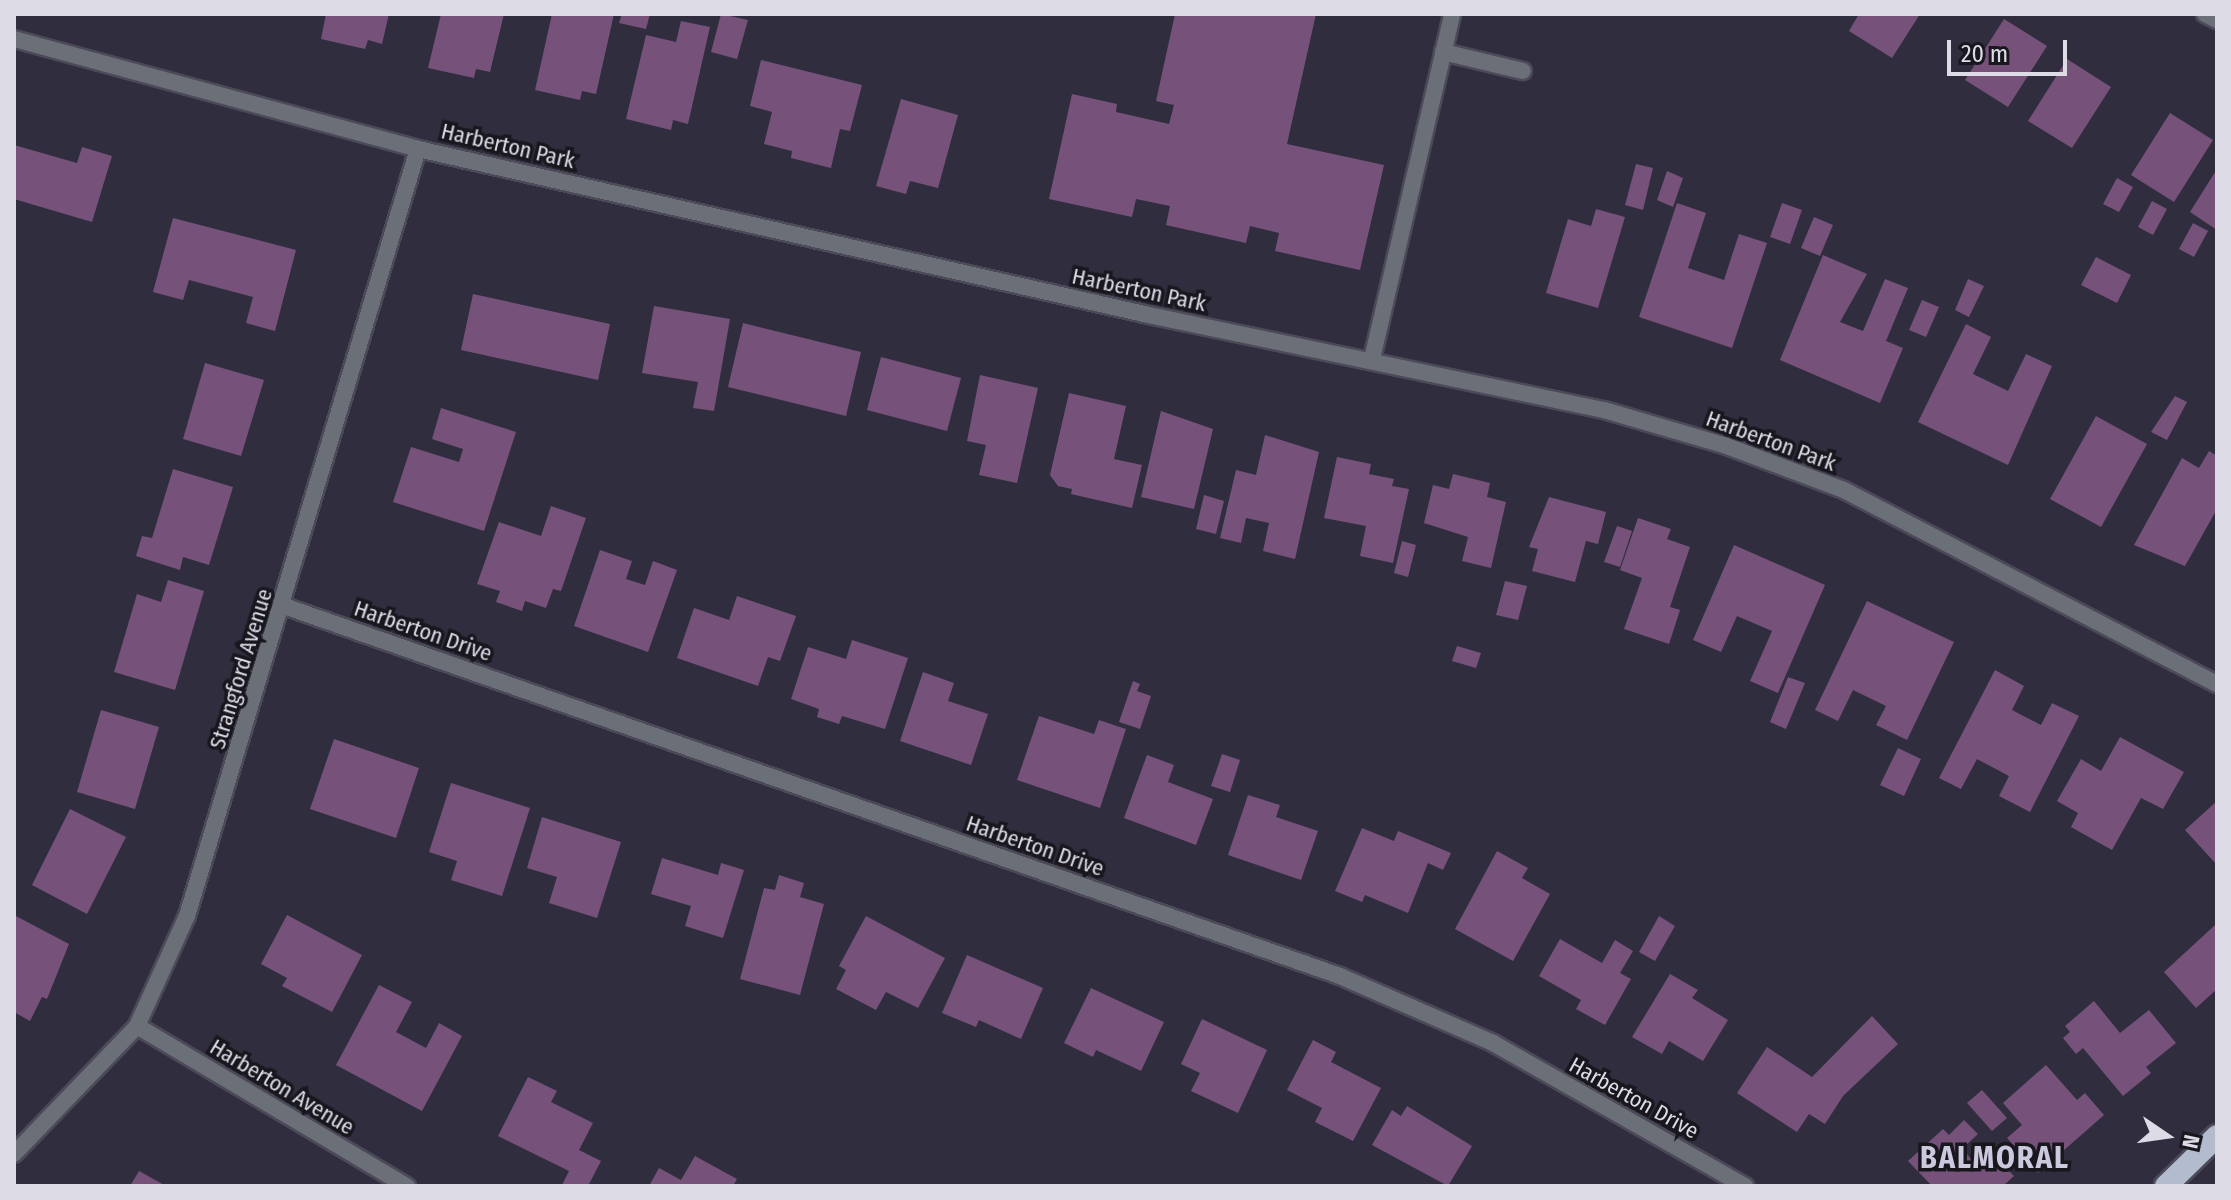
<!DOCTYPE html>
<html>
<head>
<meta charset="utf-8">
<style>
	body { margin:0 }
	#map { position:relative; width:2231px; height:1200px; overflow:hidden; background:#302d3e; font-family:"Fira Sans Condensed",sans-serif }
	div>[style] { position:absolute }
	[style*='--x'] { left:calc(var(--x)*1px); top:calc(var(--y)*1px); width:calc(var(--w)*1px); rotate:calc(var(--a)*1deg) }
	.building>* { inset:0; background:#76527b }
	.roads { filter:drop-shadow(2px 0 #4c4959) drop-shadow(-2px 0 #4c4959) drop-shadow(0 2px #4c4959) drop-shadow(0 -2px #4c4959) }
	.service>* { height:16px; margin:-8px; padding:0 8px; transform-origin:8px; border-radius:8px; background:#6b7078 }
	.minor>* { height:16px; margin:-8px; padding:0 8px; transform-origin:8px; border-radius:8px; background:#6b7078 }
	.trunk>* { height:22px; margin:-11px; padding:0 11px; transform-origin:11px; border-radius:11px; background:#b2bcce }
	span { translate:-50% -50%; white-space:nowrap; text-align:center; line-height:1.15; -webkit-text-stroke:7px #18171e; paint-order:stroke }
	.street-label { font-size:22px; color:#dddbe6 }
	.district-label { font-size:30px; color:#cbc9de; font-weight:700; letter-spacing:2px }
	.frame { position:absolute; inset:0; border:16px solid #dddbe6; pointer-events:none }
	.north { position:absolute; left:2127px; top:1096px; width:80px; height:80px; -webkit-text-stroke:6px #18171e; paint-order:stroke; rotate:103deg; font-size:22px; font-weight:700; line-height:32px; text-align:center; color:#dddbe6 }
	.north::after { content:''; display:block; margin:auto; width:28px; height:36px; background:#dddbe6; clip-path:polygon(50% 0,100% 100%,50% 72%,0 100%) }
	.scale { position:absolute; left:1947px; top:40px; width:120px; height:36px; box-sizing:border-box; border:4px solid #dddbe6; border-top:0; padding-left:10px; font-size:24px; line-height:28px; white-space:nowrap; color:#dddbe6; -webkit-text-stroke:6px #18171e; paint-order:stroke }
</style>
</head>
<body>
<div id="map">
	<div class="building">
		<div style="clip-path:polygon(326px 14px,389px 14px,382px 44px,368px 40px,365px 49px,321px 39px)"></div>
		<div style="clip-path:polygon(441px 14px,504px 14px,490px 72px,476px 69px,474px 78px,428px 68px)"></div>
		<div style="clip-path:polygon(552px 14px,614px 14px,596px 94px,582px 91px,580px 100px,535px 90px)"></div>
		<div style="clip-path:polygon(622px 14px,650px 14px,646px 29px,619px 23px)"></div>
		<div style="clip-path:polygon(721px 14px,748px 20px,737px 59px,711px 52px)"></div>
		<div style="clip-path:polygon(1175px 14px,1316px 14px,1287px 144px,1384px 165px,1360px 270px,1275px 251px,1279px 233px,1250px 226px,1246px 243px,1166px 225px,1170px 206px,1136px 199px,1132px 217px,1049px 199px,1072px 94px,1117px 104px,1116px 112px,1169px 124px,1174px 105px,1156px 101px)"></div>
		<div style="clip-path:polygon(1859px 14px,1920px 14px,1892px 58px,1849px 31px)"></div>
		<div style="clip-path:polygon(2004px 19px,2047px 46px,2008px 107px,1965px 80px)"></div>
		<div style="clip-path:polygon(681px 21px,710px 27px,688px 124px,673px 120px,671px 130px,626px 119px,646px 35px,676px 42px)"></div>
		<div style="clip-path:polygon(2067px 59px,2111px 87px,2072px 148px,2028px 121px)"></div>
		<div style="clip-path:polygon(761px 60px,862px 85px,850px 131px,840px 129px,831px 168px,791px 158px,792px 151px,764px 144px,772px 112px,750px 106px)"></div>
		<div style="clip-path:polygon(901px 99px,958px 115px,938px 188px,910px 181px,906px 194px,876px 186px)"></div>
		<div style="clip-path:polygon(2170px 113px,2213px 140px,2174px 202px,2131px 175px)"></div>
		<div style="clip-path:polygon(14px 145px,77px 163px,82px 147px,112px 156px,92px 222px,14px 199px)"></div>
		<div style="clip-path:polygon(1636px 164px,1653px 168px,1643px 210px,1625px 205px)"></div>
		<div style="clip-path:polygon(2217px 169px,2217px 230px,2190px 212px)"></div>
		<div style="clip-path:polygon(1667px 171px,1683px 178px,1673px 207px,1657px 200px)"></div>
		<div style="clip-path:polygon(2117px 178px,2133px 187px,2119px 212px,2103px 204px)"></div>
		<div style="clip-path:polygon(2152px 201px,2167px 209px,2153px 235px,2138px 227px)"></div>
		<div style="clip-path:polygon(1677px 203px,1706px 213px,1688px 268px,1724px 280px,1739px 234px,1767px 243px,1732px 348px,1639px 317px)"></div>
		<div style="clip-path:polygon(1782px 203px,1802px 210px,1790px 244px,1770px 237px)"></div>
		<div style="clip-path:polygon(1596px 209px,1625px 217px,1598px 308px,1546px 293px,1568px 219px,1591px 226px)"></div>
		<div style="clip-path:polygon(1814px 217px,1833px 225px,1820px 256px,1801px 248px)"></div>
		<div style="clip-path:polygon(173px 218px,296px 250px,275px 331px,246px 323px,253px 297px,189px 280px,183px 300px,153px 292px)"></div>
		<div style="clip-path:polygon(2193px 223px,2208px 231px,2194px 257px,2179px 249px)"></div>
		<div style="clip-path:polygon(1823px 255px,1867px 274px,1840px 322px,1863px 331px,1885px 279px,1908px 288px,1886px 341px,1903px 348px,1880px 403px,1780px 360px)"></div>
		<div style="clip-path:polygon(2096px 257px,2131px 275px,2117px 303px,2081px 285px)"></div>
		<div style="clip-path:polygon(1968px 279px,1984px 286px,1969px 317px,1955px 310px)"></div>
		<div style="clip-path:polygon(473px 294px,610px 324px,598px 380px,461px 350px)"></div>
		<div style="clip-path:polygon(1922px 300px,1939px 307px,1926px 337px,1909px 330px)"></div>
		<div style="clip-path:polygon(654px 306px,730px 319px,714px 411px,693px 408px,698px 382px,642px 373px)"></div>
		<div style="clip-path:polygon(743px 323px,861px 352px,846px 416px,728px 387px)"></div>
		<div style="clip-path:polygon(1966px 324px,1991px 337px,1973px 374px,2008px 391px,2026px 354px,2052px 366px,2008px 465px,1918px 422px)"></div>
		<div style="clip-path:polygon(881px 357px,961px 378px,947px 431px,867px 410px)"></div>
		<div style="clip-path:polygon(205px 363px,264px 380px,241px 456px,183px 439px)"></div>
		<div style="clip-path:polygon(980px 375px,1038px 388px,1017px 483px,979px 475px,986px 445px,967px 441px)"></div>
		<div style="clip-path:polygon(1069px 393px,1126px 406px,1114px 459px,1142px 465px,1132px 508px,1071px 494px,1072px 489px,1058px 486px,1050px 475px)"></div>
		<div style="clip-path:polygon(2175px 396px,2187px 402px,2167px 440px,2151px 432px)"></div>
		<div style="clip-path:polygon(441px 408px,516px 432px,484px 531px,393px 502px,411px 447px,459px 462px,463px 449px,432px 439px)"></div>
		<div style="clip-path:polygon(1161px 411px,1213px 429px,1194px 509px,1141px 497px)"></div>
		<div style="clip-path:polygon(2096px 416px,2147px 444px,2101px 527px,2050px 499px)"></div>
		<div style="clip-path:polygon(1265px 435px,1319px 452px,1295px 559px,1263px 551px,1269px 523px,1246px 518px,1241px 543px,1220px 538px,1236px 470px,1256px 475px)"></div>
		<div style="clip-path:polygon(2209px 451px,2217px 456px,2217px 509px,2185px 566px,2134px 545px,2182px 458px,2199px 468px)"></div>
		<div style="clip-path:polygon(1337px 457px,1371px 464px,1369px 474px,1394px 479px,1392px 486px,1409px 489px,1393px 563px,1360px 556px,1366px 526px,1324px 518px)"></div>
		<div style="clip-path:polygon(173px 469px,233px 487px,209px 565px,183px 557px,180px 570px,136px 556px,142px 536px,152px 538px)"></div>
		<div style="clip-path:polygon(1453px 474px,1490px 483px,1487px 497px,1506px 502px,1491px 568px,1462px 561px,1468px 537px,1424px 523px,1433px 485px,1449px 489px)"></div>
		<div style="clip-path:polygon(1204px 495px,1224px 501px,1216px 534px,1196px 529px)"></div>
		<div style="clip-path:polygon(1549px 497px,1606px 512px,1598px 544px,1586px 541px,1575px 582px,1532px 571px,1538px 549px,1529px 547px)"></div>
		<div style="clip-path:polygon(551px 506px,586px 518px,561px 591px,553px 589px,546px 608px,525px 601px,522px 611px,496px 602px,500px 591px,477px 584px,499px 522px,541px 536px)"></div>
		<div style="clip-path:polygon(1638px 518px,1671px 529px,1667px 539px,1690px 547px,1670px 607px,1680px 610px,1669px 644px,1624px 629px,1642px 578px,1620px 570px)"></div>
		<div style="clip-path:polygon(1617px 526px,1632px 531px,1620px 567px,1604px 562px)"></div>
		<div style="clip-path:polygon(1402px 541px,1416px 545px,1408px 577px,1394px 573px)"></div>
		<div style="clip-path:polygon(1734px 545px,1825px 585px,1778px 693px,1750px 681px,1772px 631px,1737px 616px,1721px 652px,1693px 640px)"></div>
		<div style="clip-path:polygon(600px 550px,632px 561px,626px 579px,645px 585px,653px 561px,677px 570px,648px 652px,574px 626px)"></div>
		<div style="clip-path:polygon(168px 580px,204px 591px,175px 690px,114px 672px,137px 594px,161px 602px)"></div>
		<div style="clip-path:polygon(1505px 581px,1527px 586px,1518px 620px,1496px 615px)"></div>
		<div style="clip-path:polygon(737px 596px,796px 616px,780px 661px,768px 657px,758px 686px,677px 658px,694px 608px,729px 620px)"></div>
		<div style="clip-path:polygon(1867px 601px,1954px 642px,1907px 740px,1876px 725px,1886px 706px,1853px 690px,1838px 721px,1815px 710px)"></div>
		<div style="clip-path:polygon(852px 640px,908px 658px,885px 729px,842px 716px,839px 724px,817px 717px,819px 709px,791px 699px,808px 647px,846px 659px)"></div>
		<div style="clip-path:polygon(1457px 646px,1481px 653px,1476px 668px,1452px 661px)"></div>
		<div style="clip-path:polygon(1995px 670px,2024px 686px,2012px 710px,2041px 725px,2052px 703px,2079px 716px,2030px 812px,1999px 796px,2009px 776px,1977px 759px,1961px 789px,1939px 778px)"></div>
		<div style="clip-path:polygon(923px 672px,954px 683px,948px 701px,988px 714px,971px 765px,900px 741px)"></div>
		<div style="clip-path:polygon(1788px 677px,1805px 683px,1786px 729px,1770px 722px)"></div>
		<div style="clip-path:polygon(1133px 681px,1140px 684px,1137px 691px,1151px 696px,1140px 729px,1119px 722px)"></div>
		<div style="clip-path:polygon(101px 710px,159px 727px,135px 809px,77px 792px)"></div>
		<div style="clip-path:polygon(1039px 716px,1094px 734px,1099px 720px,1126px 729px,1100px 808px,1017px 780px)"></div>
		<div style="clip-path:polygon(2120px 737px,2184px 772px,2163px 809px,2141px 798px,2112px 850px,2071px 827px,2078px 813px,2057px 801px,2081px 759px,2101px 771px)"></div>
		<div style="clip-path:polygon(334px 739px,419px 768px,396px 838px,310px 809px)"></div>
		<div style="clip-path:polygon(1898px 748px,1921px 759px,1904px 796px,1880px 785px)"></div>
		<div style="clip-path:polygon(1222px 754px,1240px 760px,1230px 792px,1211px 786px)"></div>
		<div style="clip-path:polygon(1147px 755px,1174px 765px,1168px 782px,1213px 799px,1196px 845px,1124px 818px)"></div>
		<div style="clip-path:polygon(451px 783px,530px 808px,502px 896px,451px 880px,457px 861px,429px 852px)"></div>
		<div style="clip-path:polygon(1248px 795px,1280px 805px,1276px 817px,1318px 831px,1301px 880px,1228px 855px)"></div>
		<div style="clip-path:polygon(2217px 801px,2217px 865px,2185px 830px)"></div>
		<div style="clip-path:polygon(70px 809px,126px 837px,87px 914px,32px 885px)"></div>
		<div style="clip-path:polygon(542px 817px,621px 842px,597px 918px,549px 903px,557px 877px,527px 868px)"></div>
		<div style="clip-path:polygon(1362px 828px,1394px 841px,1398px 831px,1451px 853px,1443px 870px,1428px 863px,1408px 913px,1365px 895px,1362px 902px,1335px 891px)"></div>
		<div style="clip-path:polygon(1497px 851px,1528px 868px,1522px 878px,1550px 894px,1513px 961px,1455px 929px)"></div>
		<div style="clip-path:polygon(662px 858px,718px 875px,721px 863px,744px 870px,723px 938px,685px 926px,691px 906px,651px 894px)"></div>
		<div style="clip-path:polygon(779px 875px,804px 883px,800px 897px,824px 904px,800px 995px,740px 979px,764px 888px,775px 890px)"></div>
		<div style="clip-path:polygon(14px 915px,69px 944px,47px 999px,42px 997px,30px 1021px,14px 1012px)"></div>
		<div style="clip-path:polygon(287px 915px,362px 955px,332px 1012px,282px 986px,287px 978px,261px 964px)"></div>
		<div style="clip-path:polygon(866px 916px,945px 958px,918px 1008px,886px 992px,876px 1010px,836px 989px,846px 970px,839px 966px)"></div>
		<div style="clip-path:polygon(1659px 916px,1675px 926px,1655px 961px,1639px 952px)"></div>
		<div style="clip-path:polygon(2215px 925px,2217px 989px,2196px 1008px,2164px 972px)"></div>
		<div style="clip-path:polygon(1560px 939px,1602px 963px,1615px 940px,1633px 951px,1620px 973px,1631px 979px,1605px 1025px,1576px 1009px,1581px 1000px,1539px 976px)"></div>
		<div style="clip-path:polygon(967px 955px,1043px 988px,1021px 1039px,979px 1020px,976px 1027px,942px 1013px)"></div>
		<div style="clip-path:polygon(1670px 974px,1698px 990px,1692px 998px,1728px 1020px,1703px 1061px,1669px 1041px,1662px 1054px,1632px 1037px)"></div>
		<div style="clip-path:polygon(379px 985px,412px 1002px,396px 1032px,426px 1048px,439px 1023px,462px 1036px,422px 1111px,336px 1065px)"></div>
		<div style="clip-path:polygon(1091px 988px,1164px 1022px,1141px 1071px,1096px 1050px,1093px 1057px,1064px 1043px)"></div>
		<div style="clip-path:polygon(2094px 1001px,2120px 1033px,2149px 1010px,2176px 1043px,2146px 1067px,2151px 1073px,2123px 1096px,2083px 1048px,2076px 1054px,2063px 1038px,2070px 1032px,2065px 1026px)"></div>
		<div style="clip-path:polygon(1872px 1016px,1898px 1044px,1843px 1096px,1825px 1124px,1809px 1114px,1797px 1132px,1737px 1093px,1767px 1047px,1812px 1077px)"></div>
		<div style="clip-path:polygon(1202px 1019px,1267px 1050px,1238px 1113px,1191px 1091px,1200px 1073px,1181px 1064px)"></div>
		<div style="clip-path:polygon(1313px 1040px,1336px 1052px,1331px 1062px,1381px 1088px,1353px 1141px,1315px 1122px,1322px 1108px,1287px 1090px)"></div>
		<div style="clip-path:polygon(2046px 1065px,2077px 1100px,2085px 1093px,2104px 1115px,2038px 1173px,2007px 1138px,2022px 1125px,2003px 1103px)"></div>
		<div style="clip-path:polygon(528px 1077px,557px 1091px,551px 1102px,593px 1123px,579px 1150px,601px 1161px,588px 1186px,562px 1185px,569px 1171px,498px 1136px)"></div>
		<div style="clip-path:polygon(1982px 1090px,2007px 1118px,1992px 1131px,1967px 1103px)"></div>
		<div style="clip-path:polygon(1407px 1106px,1472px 1146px,1448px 1186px,1372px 1145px,1392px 1110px,1401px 1116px)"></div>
		<div style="clip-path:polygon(1964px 1120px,1978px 1134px,1962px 1149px,1977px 1165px,1991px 1152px,2014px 1176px,2003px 1186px,1932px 1186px,1908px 1161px,1943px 1129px,1949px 1135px)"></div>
		<div style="clip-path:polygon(695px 1156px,737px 1179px,733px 1186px,649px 1186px,659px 1168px,681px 1180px)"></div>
		<div style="clip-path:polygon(139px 1171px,166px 1186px,130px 1186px)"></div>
	</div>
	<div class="roads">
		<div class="service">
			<div style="--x:1443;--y:52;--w:82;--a:13.4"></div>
			<div style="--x:1372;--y:359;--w:354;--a:-76.9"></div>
		</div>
		<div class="minor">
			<div style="--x:2205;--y:14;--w:13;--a:27"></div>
			<div style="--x:14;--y:39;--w:419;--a:15.2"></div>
			<div style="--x:418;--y:149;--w:745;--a:12.8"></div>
			<div style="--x:1144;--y:314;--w:470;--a:11.8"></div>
			<div style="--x:1604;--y:410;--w:125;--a:16.3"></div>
			<div style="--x:1724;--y:445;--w:128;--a:20.6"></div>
			<div style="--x:1844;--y:490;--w:420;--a:27.5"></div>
			<div style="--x:284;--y:606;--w:1119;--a:19.31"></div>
			<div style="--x:1340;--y:976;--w:167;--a:23.6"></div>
			<div style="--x:1493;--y:1043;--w:290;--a:29.6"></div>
			<div style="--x:137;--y:1026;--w:314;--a:30.7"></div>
			<div style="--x:14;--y:1154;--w:178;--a:-46.1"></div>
			<div style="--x:137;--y:1026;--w:121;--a:-65.6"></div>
			<div style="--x:187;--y:916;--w:801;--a:-73.24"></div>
		</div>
		<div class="trunk">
			<div style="--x:2166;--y:1186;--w:71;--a:-44.4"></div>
		</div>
	</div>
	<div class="street-label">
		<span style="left:508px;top:146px;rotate:13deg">Harberton Park</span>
		<span style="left:1139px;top:290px;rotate:12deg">Harberton Park</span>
		<span style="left:1771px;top:441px;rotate:20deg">Harberton Park</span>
		<span style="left:423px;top:631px;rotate:19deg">Harberton Drive</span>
		<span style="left:241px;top:669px;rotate:-73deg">Strangford Avenue</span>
		<span style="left:1035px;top:846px;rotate:19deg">Harberton Drive</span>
		<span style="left:282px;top:1087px;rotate:31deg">Harberton Avenue</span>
		<span style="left:1634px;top:1098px;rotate:29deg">Harberton Drive</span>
	</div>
	<div class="district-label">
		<span style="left:1995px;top:1158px">BALMORAL</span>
	</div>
	<div class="frame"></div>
	<div class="north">N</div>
	<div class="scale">20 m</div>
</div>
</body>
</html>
